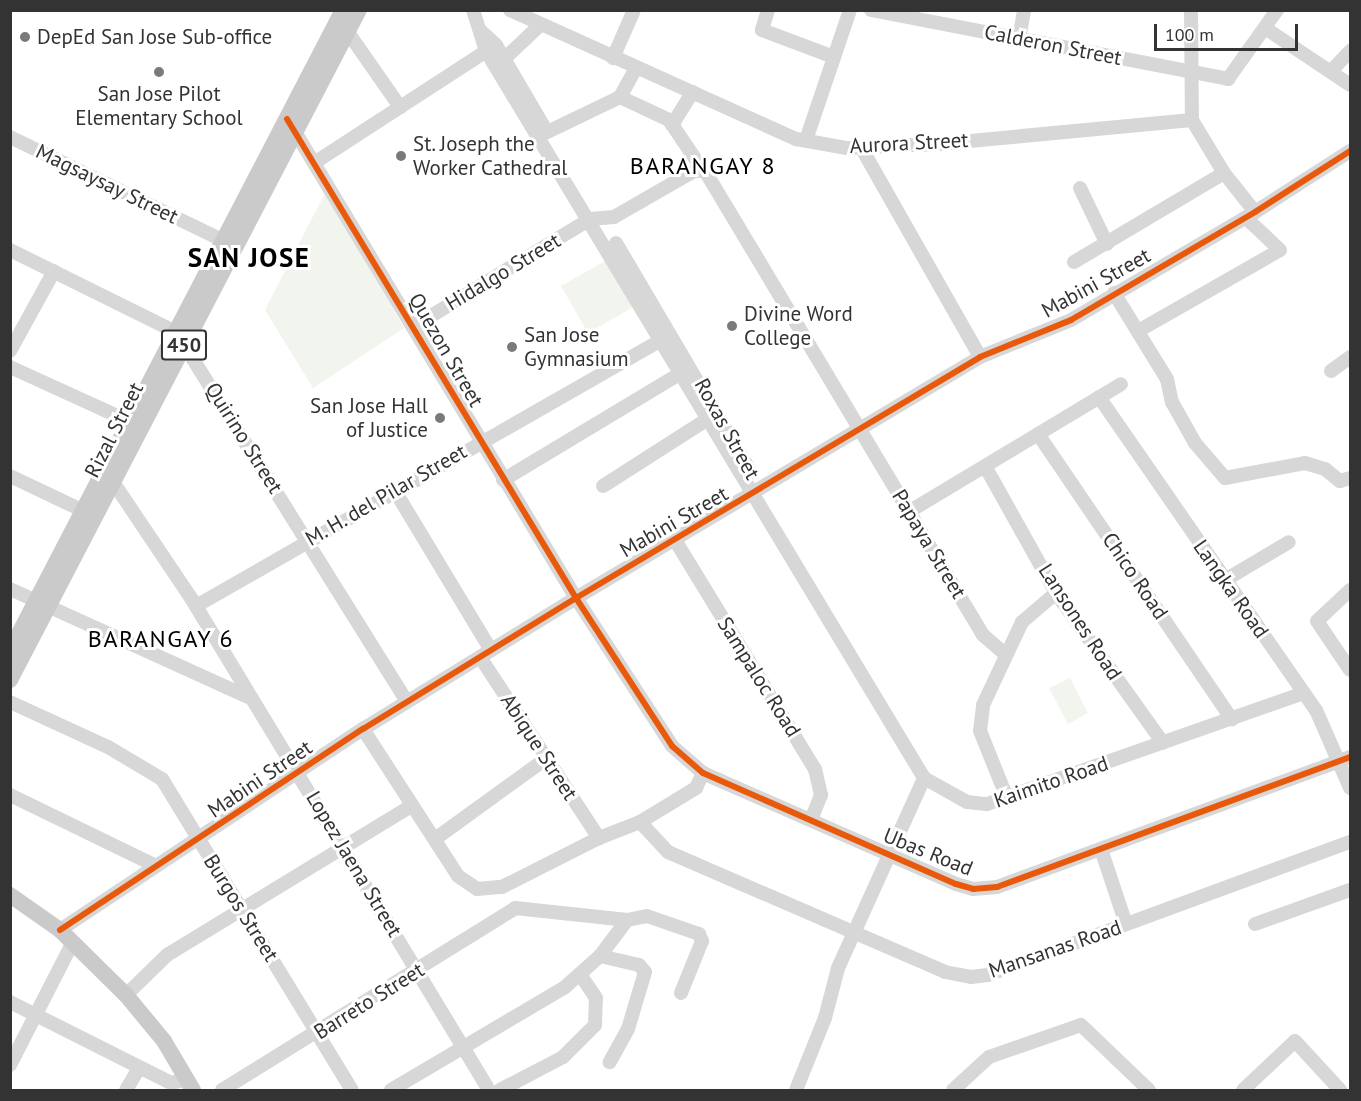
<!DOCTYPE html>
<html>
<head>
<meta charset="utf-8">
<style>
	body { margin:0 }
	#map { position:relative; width:1361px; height:1101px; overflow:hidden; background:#fff; font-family:"PT Sans",sans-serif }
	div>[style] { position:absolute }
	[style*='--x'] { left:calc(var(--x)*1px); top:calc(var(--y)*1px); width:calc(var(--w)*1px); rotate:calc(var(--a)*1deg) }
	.green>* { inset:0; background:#f1f5ed }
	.minor>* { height:14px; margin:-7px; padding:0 7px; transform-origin:7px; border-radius:7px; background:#d7d7d7 }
	.major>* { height:16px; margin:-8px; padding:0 8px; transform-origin:8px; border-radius:8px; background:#cacaca }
	.cycleway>* { height:6px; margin:-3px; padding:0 3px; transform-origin:3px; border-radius:3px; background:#e8590c }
	.dots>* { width:16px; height:16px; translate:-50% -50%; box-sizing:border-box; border:3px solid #fff; border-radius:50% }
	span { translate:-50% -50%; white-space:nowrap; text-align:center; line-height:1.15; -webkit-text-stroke:6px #fff; paint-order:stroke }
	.shield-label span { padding:2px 4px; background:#fff; border:2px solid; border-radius:4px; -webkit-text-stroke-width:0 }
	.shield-label { font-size:20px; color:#333; font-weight:700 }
	.poi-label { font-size:21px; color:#333 }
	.left { translate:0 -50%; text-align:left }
	.right { translate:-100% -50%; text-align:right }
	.street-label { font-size:21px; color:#333 }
	.quarter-label { font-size:24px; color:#000; letter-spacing:1.5px }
	.district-label { font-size:27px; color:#000; font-weight:700; letter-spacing:1.5px }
	.frame { position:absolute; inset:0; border:12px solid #333; pointer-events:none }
	.scale { position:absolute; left:1154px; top:24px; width:144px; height:27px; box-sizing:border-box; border:3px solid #333; border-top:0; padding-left:8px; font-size:18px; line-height:21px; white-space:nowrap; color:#333; -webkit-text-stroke:4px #fff; paint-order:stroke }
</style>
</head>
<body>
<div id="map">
	<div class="green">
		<div style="clip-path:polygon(325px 193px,404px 328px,313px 388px,265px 310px)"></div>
		<div style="clip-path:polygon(607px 260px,635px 306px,588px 333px,561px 286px)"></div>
		<div style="clip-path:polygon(1070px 678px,1088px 713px,1068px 724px,1049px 688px)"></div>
	</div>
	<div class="minor">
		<div style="--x:473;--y:10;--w:43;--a:72.4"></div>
		<div style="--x:486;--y:51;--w:849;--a:58.93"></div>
		<div style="--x:924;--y:778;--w:49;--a:29.2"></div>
		<div style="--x:967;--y:802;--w:20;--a:6"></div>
		<div style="--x:987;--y:804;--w:336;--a:-19.3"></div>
		<div style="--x:510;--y:10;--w:314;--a:24.3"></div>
		<div style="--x:796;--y:139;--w:52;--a:10"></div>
		<div style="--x:847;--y:148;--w:91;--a:-2.5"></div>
		<div style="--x:938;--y:144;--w:255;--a:-5.4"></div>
		<div style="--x:768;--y:10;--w:21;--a:107"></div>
		<div style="--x:762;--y:30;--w:77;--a:20.6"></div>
		<div style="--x:871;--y:10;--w:364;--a:10.9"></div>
		<div style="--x:1228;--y:79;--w:85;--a:-54.6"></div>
		<div style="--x:1191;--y:10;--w:110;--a:89.5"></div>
		<div style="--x:1192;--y:120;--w:62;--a:58.9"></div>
		<div style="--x:1224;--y:173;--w:50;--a:51.5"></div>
		<div style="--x:1265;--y:28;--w:102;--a:33.8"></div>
		<div style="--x:347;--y:31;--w:93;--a:55.1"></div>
		<div style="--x:481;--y:31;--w:21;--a:43"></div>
		<div style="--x:496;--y:45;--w:93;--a:59.6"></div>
		<div style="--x:1019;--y:39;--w:29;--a:-80"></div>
		<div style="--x:613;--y:58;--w:52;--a:-66.4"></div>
		<div style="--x:500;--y:63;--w:54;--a:-43.5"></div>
		<div style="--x:1331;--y:71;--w:28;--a:-46"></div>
		<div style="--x:620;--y:97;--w:54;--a:25.1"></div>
		<div style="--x:669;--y:120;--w:59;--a:56"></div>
		<div style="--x:291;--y:125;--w:552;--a:58.93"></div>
		<div style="--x:576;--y:598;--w:176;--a:57"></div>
		<div style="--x:672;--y:746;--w:41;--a:41.1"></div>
		<div style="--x:703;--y:773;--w:276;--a:23.7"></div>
		<div style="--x:956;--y:884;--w:18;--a:16"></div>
		<div style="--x:973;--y:889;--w:24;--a:-5"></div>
		<div style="--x:997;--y:887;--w:376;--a:-20.2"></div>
		<div style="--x:672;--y:125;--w:39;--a:-58"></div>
		<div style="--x:539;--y:136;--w:90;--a:-25.7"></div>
		<div style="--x:620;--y:97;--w:33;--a:-61"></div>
		<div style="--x:10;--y:137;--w:238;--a:25.9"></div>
		<div style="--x:224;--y:241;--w:9;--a:58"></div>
		<div style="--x:806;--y:140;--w:137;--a:-71.3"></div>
		<div style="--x:862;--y:149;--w:239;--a:60.4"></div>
		<div style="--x:314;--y:163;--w:215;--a:-33"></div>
		<div style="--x:1080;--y:188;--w:62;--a:64.3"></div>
		<div style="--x:616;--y:243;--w:266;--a:59.5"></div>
		<div style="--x:10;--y:250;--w:185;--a:26.3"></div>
		<div style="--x:176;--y:332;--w:435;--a:58"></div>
		<div style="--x:1074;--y:262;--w:174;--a:-30.7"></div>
		<div style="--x:1114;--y:293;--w:101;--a:58.4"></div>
		<div style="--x:1167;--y:379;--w:24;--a:78"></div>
		<div style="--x:1172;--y:402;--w:47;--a:60.7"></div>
		<div style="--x:1195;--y:443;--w:46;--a:49.4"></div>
		<div style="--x:1225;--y:478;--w:81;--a:-10.6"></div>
		<div style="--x:1305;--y:463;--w:21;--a:17"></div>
		<div style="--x:1325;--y:469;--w:19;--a:39"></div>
		<div style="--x:1340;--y:481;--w:10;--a:-17"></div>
		<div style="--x:413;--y:327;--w:207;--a:-31.4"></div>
		<div style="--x:590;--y:219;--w:24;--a:-5"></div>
		<div style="--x:614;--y:217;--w:92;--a:-29.9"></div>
		<div style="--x:694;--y:171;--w:11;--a:0"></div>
		<div style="--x:705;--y:171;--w:541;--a:59.07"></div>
		<div style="--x:983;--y:635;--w:29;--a:41"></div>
		<div style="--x:1138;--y:331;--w:163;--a:-29.7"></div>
		<div style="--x:1280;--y:250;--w:47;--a:-136.7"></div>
		<div style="--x:10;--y:351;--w:91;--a:-61.2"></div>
		<div style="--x:10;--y:367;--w:140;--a:24.5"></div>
		<div style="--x:1331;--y:371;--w:24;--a:-36"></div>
		<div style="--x:1099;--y:397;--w:381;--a:55.3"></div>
		<div style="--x:1316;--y:710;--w:85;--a:66.4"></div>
		<div style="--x:1038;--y:434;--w:345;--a:55.8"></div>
		<div style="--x:985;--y:466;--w:145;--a:60.8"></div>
		<div style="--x:1056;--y:593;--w:184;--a:54.5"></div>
		<div style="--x:10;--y:476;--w:91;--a:25.4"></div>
		<div style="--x:109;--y:476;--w:147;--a:56.1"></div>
		<div style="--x:191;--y:598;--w:575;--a:58.8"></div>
		<div style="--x:503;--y:480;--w:216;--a:-31"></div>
		<div style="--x:603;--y:486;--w:135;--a:-32.6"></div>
		<div style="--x:395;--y:491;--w:186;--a:58.9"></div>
		<div style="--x:910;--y:511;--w:246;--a:-31"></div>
		<div style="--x:675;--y:540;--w:268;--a:58.6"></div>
		<div style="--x:815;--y:769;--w:27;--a:77"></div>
		<div style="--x:821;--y:795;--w:27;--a:112"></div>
		<div style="--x:1225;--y:580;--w:74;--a:-30.7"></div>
		<div style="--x:10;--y:589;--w:266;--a:24.4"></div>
		<div style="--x:1350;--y:590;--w:45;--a:136.8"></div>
		<div style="--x:1317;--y:621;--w:59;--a:56"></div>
		<div style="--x:196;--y:606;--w:546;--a:-29.76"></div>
		<div style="--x:480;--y:657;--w:217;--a:56.7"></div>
		<div style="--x:10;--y:702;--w:108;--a:24.7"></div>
		<div style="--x:108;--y:747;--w:63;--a:30.7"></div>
		<div style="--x:162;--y:779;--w:364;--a:58.6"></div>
		<div style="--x:363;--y:729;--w:175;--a:57.1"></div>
		<div style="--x:458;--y:876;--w:23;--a:34"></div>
		<div style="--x:477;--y:889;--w:25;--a:-5"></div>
		<div style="--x:502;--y:887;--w:109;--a:-26.8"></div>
		<div style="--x:599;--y:838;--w:44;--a:-21.3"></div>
		<div style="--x:640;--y:822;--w:66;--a:-31.3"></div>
		<div style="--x:696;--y:788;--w:17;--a:-65"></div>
		<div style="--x:10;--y:795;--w:162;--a:25.9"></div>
		<div style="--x:1007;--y:798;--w:72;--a:-111.9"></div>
		<div style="--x:980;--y:731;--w:26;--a:-83"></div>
		<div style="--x:983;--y:705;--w:92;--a:-64.8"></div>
		<div style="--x:1022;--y:622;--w:45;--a:-40.5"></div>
		<div style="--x:640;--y:822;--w:41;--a:47"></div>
		<div style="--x:668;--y:852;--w:302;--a:23.4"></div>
		<div style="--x:945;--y:972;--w:26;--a:11"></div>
		<div style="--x:971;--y:977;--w:17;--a:-7"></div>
		<div style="--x:988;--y:975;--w:386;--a:-20.2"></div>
		<div style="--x:435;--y:839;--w:138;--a:-35.9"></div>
		<div style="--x:1101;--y:849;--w:79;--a:71.6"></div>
		<div style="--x:515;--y:908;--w:113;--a:6.1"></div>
		<div style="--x:627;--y:920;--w:20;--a:-11"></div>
		<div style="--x:647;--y:916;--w:55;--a:19.1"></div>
		<div style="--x:699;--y:934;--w:8;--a:67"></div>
		<div style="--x:702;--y:941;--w:56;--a:112"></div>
		<div style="--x:1255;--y:924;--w:101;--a:-19.7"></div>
		<div style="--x:60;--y:930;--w:364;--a:-33.6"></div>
		<div style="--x:363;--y:729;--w:250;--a:-31.6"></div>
		<div style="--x:576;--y:598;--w:470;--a:-30.8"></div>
		<div style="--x:980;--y:357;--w:98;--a:-22.1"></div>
		<div style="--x:1071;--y:320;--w:213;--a:-30.4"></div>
		<div style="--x:1255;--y:212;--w:113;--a:-32.7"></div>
		<div style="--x:600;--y:956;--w:40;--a:13"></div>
		<div style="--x:639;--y:965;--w:9;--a:49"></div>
		<div style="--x:645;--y:972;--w:59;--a:106.6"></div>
		<div style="--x:628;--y:1029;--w:38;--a:119"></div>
		<div style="--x:126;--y:995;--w:57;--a:-44.3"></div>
		<div style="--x:167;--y:955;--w:286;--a:-31.4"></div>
		<div style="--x:10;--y:1002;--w:180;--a:26.7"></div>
		<div style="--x:171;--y:1083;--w:16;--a:-14"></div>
		<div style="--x:10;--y:1065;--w:138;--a:-62.9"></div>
		<div style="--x:126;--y:1090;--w:26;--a:-59"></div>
		<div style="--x:222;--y:1090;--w:345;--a:-31.8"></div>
		<div style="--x:391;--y:1090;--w:202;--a:-30.6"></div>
		<div style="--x:565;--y:987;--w:47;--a:-41.5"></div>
		<div style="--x:600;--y:956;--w:45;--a:-53.1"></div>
		<div style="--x:500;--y:1090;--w:71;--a:-27.6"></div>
		<div style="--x:563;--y:1057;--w:45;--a:-45"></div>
		<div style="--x:595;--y:1025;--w:27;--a:-88"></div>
		<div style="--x:596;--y:998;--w:29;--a:-124"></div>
		<div style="--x:796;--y:1090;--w:78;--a:-68.1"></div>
		<div style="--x:825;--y:1018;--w:52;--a:-75.4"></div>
		<div style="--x:838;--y:968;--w:209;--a:-65.6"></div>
		<div style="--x:953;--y:1090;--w:49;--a:-42.5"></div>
		<div style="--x:989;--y:1057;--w:97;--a:-19.2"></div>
		<div style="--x:1081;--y:1025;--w:94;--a:43.7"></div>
		<div style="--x:1243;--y:1090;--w:71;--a:-43.3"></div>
		<div style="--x:1295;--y:1041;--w:67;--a:47.4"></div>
	</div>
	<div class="major">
		<div style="--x:10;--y:651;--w:722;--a:-62.55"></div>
		<div style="--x:10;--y:680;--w:755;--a:-62.49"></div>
		<div style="--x:10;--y:895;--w:61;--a:35"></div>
		<div style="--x:60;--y:930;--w:93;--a:44.6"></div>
		<div style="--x:126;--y:995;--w:60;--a:50.4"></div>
		<div style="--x:164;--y:1041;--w:57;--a:59.4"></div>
	</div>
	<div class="cycleway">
		<div style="--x:287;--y:119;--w:559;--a:58.9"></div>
		<div style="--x:576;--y:598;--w:176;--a:57"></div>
		<div style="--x:672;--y:746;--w:41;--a:41.1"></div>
		<div style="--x:703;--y:773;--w:276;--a:23.7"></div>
		<div style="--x:956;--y:884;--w:18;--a:16"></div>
		<div style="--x:973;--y:889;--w:24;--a:-5"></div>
		<div style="--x:997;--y:887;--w:376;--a:-20.2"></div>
		<div style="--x:60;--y:930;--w:364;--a:-33.6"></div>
		<div style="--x:363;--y:729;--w:250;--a:-31.6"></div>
		<div style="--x:576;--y:598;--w:470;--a:-30.8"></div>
		<div style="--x:980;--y:357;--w:98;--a:-22.1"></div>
		<div style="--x:1071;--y:320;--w:213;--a:-30.4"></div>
		<div style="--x:1255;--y:212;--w:113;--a:-32.7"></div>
	</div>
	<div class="dots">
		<div style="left:25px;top:37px;background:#7a7a7a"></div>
		<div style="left:159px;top:72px;background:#7a7a7a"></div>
		<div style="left:401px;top:156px;background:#7a7a7a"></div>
		<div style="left:732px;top:326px;background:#7a7a7a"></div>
		<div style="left:512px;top:347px;background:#7a7a7a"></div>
		<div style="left:440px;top:418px;background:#7a7a7a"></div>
	</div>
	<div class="shield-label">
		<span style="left:184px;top:345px">450</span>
	</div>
	<div class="poi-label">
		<span class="left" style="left:37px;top:37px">DepEd San Jose Sub-office</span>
		<span style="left:159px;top:106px">San Jose Pilot<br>Elementary School</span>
		<span class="left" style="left:413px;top:156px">St. Joseph the<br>Worker Cathedral</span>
		<span class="left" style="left:744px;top:326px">Divine Word<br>College</span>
		<span class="left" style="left:524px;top:347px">San Jose<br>Gymnasium</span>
		<span class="right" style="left:428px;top:418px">San Jose Hall<br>of Justice</span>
	</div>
	<div class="street-label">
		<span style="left:1053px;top:45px;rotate:11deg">Calderon Street</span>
		<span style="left:909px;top:143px;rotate:-3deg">Aurora Street</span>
		<span style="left:107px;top:184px;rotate:26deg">Magsaysay Street</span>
		<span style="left:503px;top:272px;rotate:-31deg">Hidalgo Street</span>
		<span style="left:1096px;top:283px;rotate:-29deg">Mabini Street</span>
		<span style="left:446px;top:350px;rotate:60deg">Quezon Street</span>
		<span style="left:727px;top:429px;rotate:61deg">Roxas Street</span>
		<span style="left:114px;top:430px;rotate:-63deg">Rizal Street</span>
		<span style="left:244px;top:438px;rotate:58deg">Quirino Street</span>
		<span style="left:386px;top:495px;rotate:-30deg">M. H. del Pilar Street</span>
		<span style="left:674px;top:522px;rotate:-30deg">Mabini Street</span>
		<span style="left:929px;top:544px;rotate:59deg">Papaya Street</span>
		<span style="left:1135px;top:576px;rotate:56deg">Chico Road</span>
		<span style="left:1231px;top:589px;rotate:55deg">Langka Road</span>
		<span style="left:1080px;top:622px;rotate:57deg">Lansones Road</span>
		<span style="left:759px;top:677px;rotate:58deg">Sampaloc Road</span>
		<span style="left:539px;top:747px;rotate:57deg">Abique Street</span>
		<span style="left:260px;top:779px;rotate:-34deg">Mabini Street</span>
		<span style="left:1051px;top:782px;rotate:-19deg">Kaimito Road</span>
		<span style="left:928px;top:852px;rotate:22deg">Ubas Road</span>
		<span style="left:354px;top:864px;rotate:59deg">Lopez Jaena Street</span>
		<span style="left:241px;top:908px;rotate:58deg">Burgos Street</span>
		<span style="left:1055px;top:949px;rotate:-19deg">Mansanas Road</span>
		<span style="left:369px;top:1001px;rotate:-32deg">Barreto Street</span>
	</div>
	<div class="quarter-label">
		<span style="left:703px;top:166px">BARANGAY 8</span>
		<span style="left:161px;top:639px">BARANGAY 6</span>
	</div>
	<div class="district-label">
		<span style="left:249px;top:258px">SAN JOSE</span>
	</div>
	<div class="frame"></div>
	<div class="scale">100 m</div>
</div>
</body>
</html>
